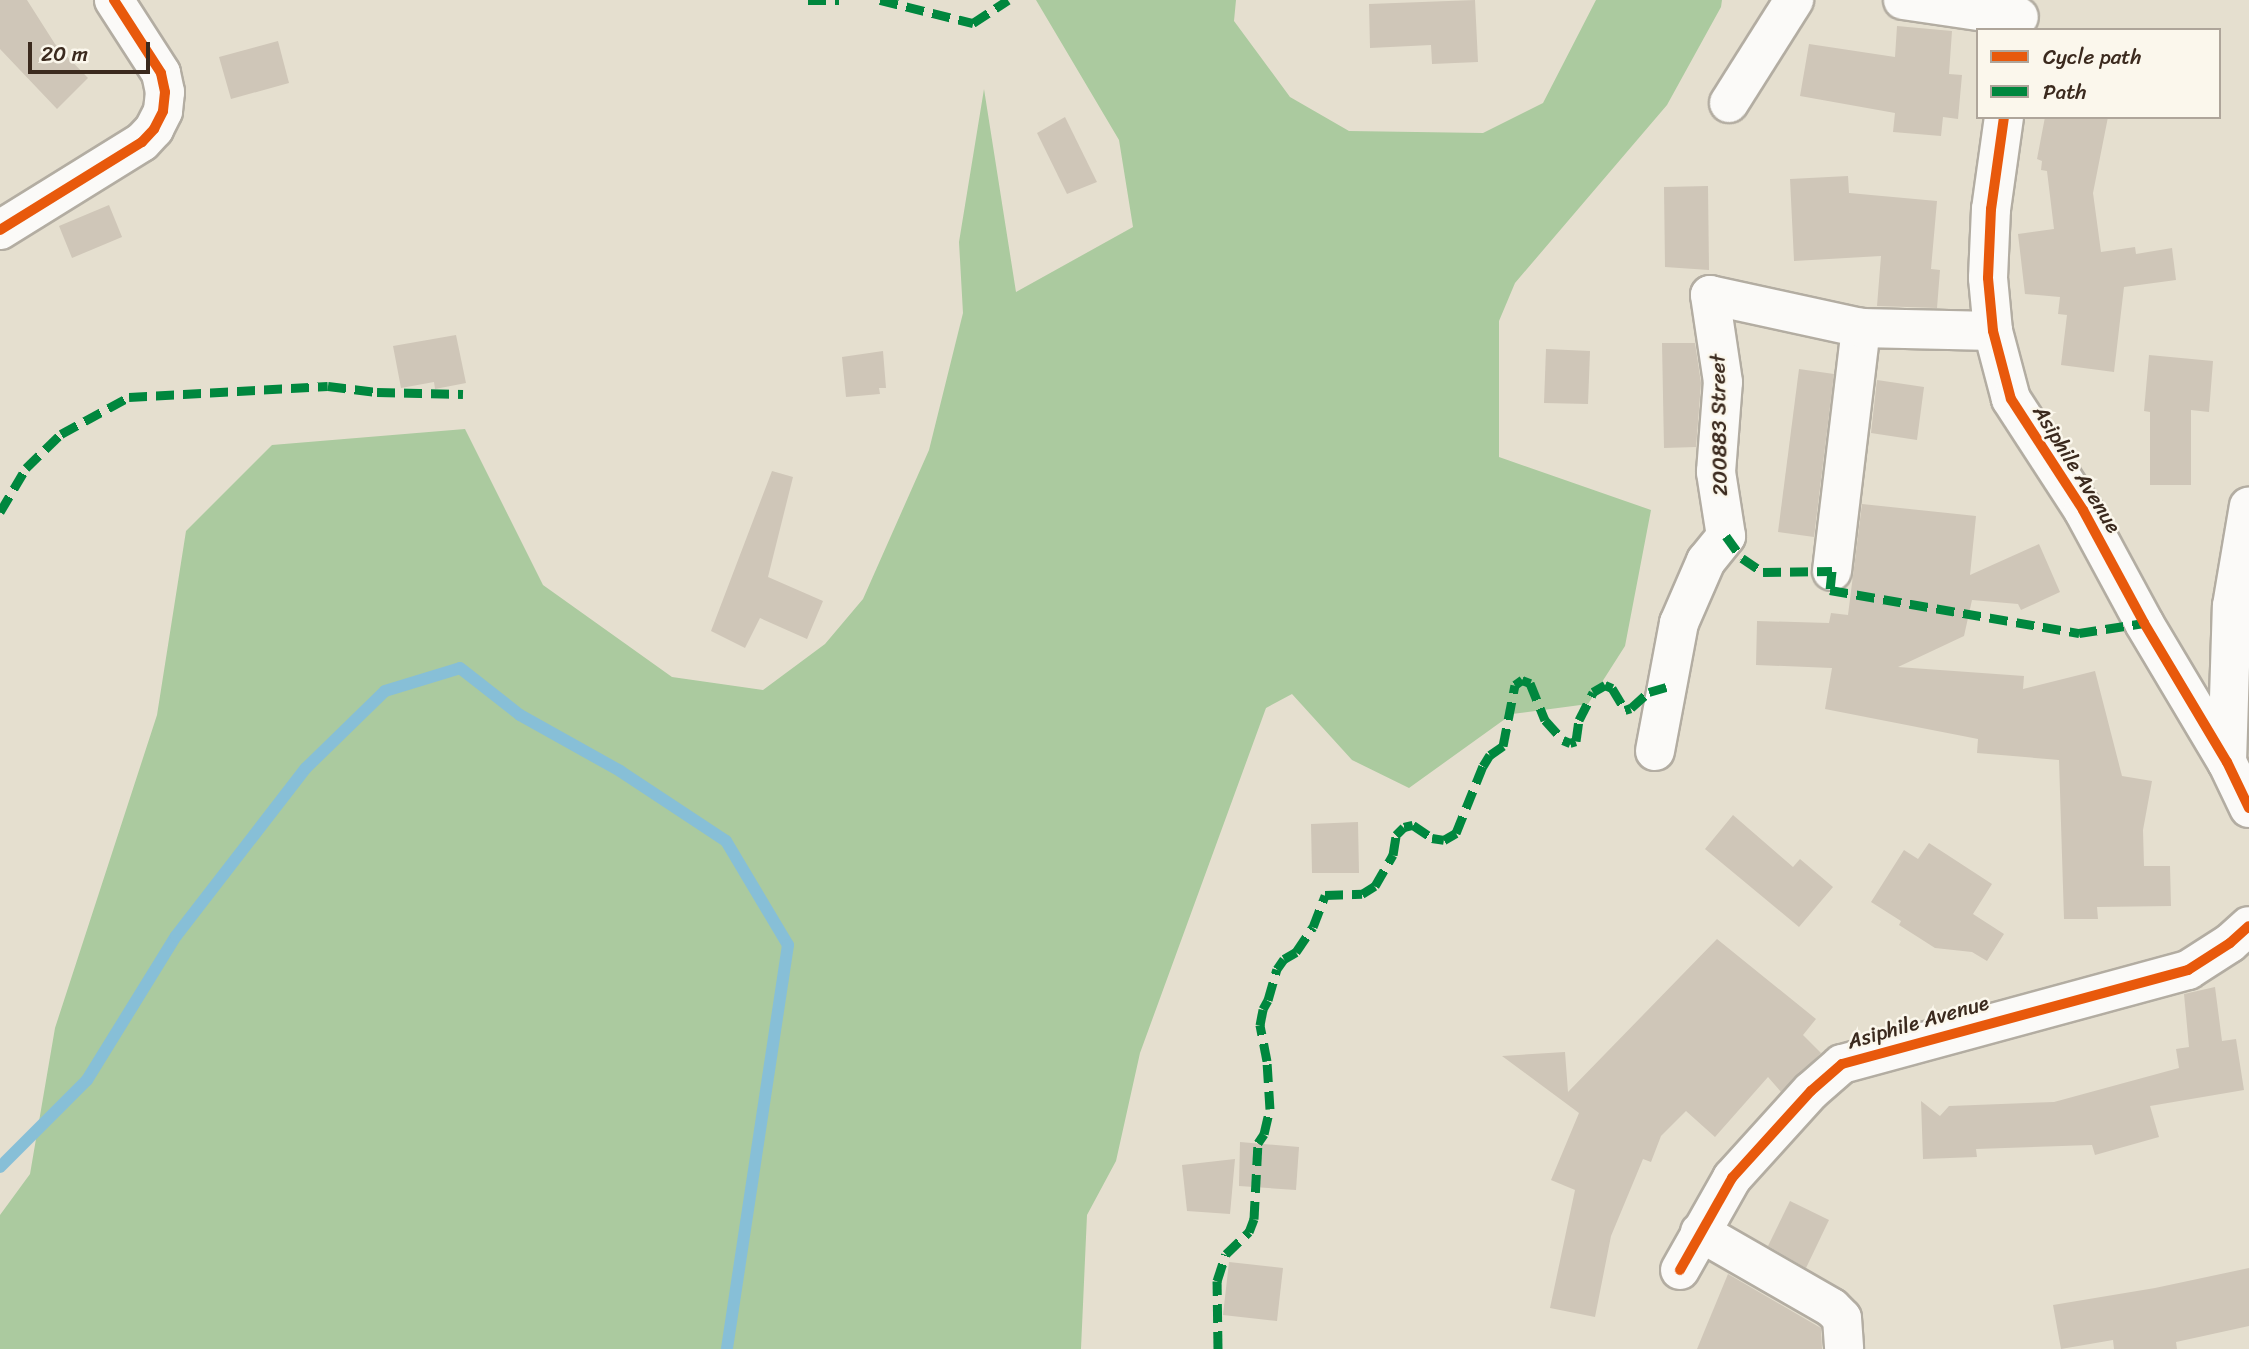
<!DOCTYPE html>
<html>
<head>
<meta charset="utf-8">
<style>
	body { margin:0 }
	#map { position:relative; width:2249px; height:1349px; overflow:hidden; background:#e5dfcf; font-family:Sriracha,sans-serif }
	div>[style] { position:absolute }
	[style*='--x'] { left:calc(var(--x)*1px); top:calc(var(--y)*1px); width:calc(var(--w)*1px); rotate:calc(var(--a)*1deg) }
	.forest>* { inset:0; background:#abca9f }
	.stream>* { height:12px; margin:-6px; padding:0 6px; transform-origin:6px; border-radius:6px; background:#87bfd7 }
	.building>* { inset:0; background:#cfc6b8 }
	.roads { filter:drop-shadow(2px 0 #b3ada2) drop-shadow(-2px 0 #b3ada2) drop-shadow(0 2px #b3ada2) drop-shadow(0 -2px #b3ada2) }
	.minor>* { height:38px; margin:-19px; padding:0 19px; transform-origin:19px; border-radius:19px; background:#fbfaf8 }
	.quiet>* { height:9px; margin-top:-4.5px; transform-origin:0; background:repeating-linear-gradient(90deg,#00873e 0 18px,transparent 0 27px) }
	.cycleway>* { height:10px; margin:-5px; padding:0 5px; transform-origin:5px; border-radius:5px; background:#e8590c }
	span { translate:-50% -50%; white-space:nowrap; text-align:center; line-height:1.15; -webkit-text-stroke:5px #fbf7ec; paint-order:stroke }
	.street-label { font-size:21px; color:#3b2a1e }
	.legend { position:absolute; left:1976px; top:28px; width:245px; height:91px; box-sizing:border-box; background:#fbf7ec; border:2px solid #aea59a; margin:0; padding:9px 12px; list-style:none; font-size:21px; color:#3b2a1e }
	.legend li { display:flex; align-items:center; gap:14px; height:35px }
	.legend b { width:35px; border:2px solid #aea59a }
	.scale { position:absolute; left:28px; top:42px; width:122px; height:32px; box-sizing:border-box; border:4px solid #3b2a1e; border-top:0; padding-left:9px; font-size:21px; line-height:24px; white-space:nowrap; color:#3b2a1e; -webkit-text-stroke:5px #fbf7ec; paint-order:stroke }
</style>
</head>
<body>
<div id="map">
	<div class="forest">
		<div style="clip-path:polygon(1036px 0,1236px 0,1234px 21px,1290px 97px,1349px 131px,1483px 133px,1543px 103px,1596px 0,1722px 0,1721px 7px,1667px 105px,1515px 283px,1499px 321px,1499px 457px,1651px 510px,1625px 646px,1588px 704px,1512px 714px,1409px 788px,1352px 760px,1292px 694px,1266px 708px,1140px 1053px,1116px 1161px,1087px 1215px,1081px 1349px,0 1349px,0 1215px,30px 1174px,55px 1028px,157px 715px,186px 531px,272px 445px,465px 429px,543px 585px,672px 677px,763px 690px,825px 644px,863px 599px,929px 450px,963px 313px,959px 242px,984px 89px,1016px 292px,1133px 227px,1119px 140px)"></div>
	</div>
	<div class="stream">
		<div style="--x:0;--y:1167;--w:123;--a:-45"></div>
		<div style="--x:87;--y:1080;--w:169;--a:-58.3"></div>
		<div style="--x:176;--y:936;--w:212;--a:-52.3"></div>
		<div style="--x:306;--y:768;--w:110;--a:-44.3"></div>
		<div style="--x:385;--y:691;--w:78;--a:-17"></div>
		<div style="--x:460;--y:668;--w:76;--a:38.1"></div>
		<div style="--x:520;--y:715;--w:115;--a:29.2"></div>
		<div style="--x:620;--y:771;--w:127;--a:33.4"></div>
		<div style="--x:726;--y:841;--w:121;--a:59.2"></div>
		<div style="--x:788;--y:945;--w:409;--a:98.6"></div>
	</div>
	<div class="building">
		<div style="clip-path:polygon(0 0,27px 0,55px 44px,88px 78px,57px 109px,0 49px)"></div>
		<div style="clip-path:polygon(1475px 0,1478px 62px,1432px 64px,1431px 45px,1370px 48px,1369px 4px)"></div>
		<div style="clip-path:polygon(1897px 26px,1952px 31px,1949px 74px,1962px 75px,1958px 119px,1943px 117px,1941px 136px,1893px 132px,1895px 113px,1800px 96px,1809px 44px,1895px 57px)"></div>
		<div style="clip-path:polygon(278px 41px,289px 83px,231px 99px,219px 57px)"></div>
		<div style="clip-path:polygon(1065px 117px,1097px 182px,1067px 194px,1037px 133px)"></div>
		<div style="clip-path:polygon(2045px 117px,2108px 117px,2093px 193px,2101px 252px,2135px 247px,2136px 254px,2172px 248px,2176px 280px,2124px 287px,2114px 372px,2061px 365px,2067px 315px,2058px 314px,2060px 297px,2025px 294px,2018px 234px,2054px 229px,2047px 171px,2041px 170px,2042px 161px,2037px 159px)"></div>
		<div style="clip-path:polygon(1848px 176px,1849px 193px,1937px 201px,1931px 269px,1940px 270px,1937px 308px,1877px 306px,1881px 256px,1794px 261px,1790px 179px)"></div>
		<div style="clip-path:polygon(1708px 186px,1709px 270px,1665px 267px,1664px 187px)"></div>
		<div style="clip-path:polygon(109px 205px,122px 237px,72px 258px,59px 226px)"></div>
		<div style="clip-path:polygon(456px 335px,466px 383px,435px 389px,434px 382px,401px 388px,393px 346px)"></div>
		<div style="clip-path:polygon(1662px 343px,1695px 343px,1701px 383px,1696px 447px,1664px 448px)"></div>
		<div style="clip-path:polygon(1546px 349px,1590px 351px,1588px 404px,1544px 403px)"></div>
		<div style="clip-path:polygon(883px 351px,886px 388px,879px 388px,880px 394px,846px 397px,842px 357px)"></div>
		<div style="clip-path:polygon(2149px 355px,2213px 361px,2209px 412px,2191px 410px,2191px 485px,2150px 485px,2150px 412px,2144px 411px)"></div>
		<div style="clip-path:polygon(1799px 369px,1834px 374px,1814px 537px,1778px 532px)"></div>
		<div style="clip-path:polygon(1877px 380px,1924px 387px,1917px 440px,1871px 433px)"></div>
		<div style="clip-path:polygon(772px 471px,793px 477px,768px 577px,823px 601px,807px 639px,760px 618px,745px 648px,711px 631px)"></div>
		<div style="clip-path:polygon(1862px 504px,1976px 516px,1970px 575px,2039px 544px,2060px 592px,2021px 610px,2018px 604px,1972px 600px,1964px 636px,1898px 667px,2024px 676px,2023px 689px,2095px 671px,2122px 776px,2152px 781px,2143px 830px,2144px 866px,2170px 866px,2171px 906px,2097px 907px,2098px 919px,2064px 919px,2059px 760px,1977px 753px,1978px 739px,1825px 709px,1832px 668px,1756px 665px,1757px 621px,1829px 623px,1831px 613px,1848px 615px)"></div>
		<div style="clip-path:polygon(1733px 815px,1793px 867px,1800px 859px,1833px 887px,1799px 927px,1705px 849px)"></div>
		<div style="clip-path:polygon(1358px 822px,1359px 873px,1312px 873px,1311px 824px)"></div>
		<div style="clip-path:polygon(1929px 843px,1992px 884px,1973px 914px,2004px 934px,1987px 961px,1972px 952px,1935px 948px,1899px 925px,1901px 921px,1871px 902px,1904px 850px,1918px 859px)"></div>
		<div style="clip-path:polygon(1717px 939px,1816px 1019px,1803px 1035px,1821px 1053px,1781px 1092px,1768px 1077px,1715px 1137px,1686px 1111px,1661px 1136px,1651px 1162px,1643px 1159px,1611px 1236px,1595px 1317px,1550px 1308px,1575px 1190px,1551px 1180px,1579px 1113px,1502px 1056px,1565px 1052px,1568px 1092px)"></div>
		<div style="clip-path:polygon(2215px 987px,2222px 1041px,2236px 1039px,2244px 1090px,2150px 1106px,2159px 1137px,2095px 1155px,2092px 1145px,1976px 1149px,1977px 1157px,1923px 1159px,1921px 1101px,1940px 1116px,1949px 1106px,2054px 1102px,2179px 1068px,2176px 1049px,2189px 1047px,2184px 994px)"></div>
		<div style="clip-path:polygon(1240px 1142px,1299px 1147px,1296px 1190px,1239px 1186px)"></div>
		<div style="clip-path:polygon(1235px 1159px,1230px 1214px,1187px 1211px,1182px 1165px)"></div>
		<div style="clip-path:polygon(1790px 1201px,1829px 1220px,1806px 1268px,1768px 1246px)"></div>
		<div style="clip-path:polygon(1229px 1262px,1283px 1268px,1277px 1321px,1223px 1315px)"></div>
		<div style="clip-path:polygon(2249px 1268px,2249px 1326px,2176px 1342px,2177px 1349px,2114px 1349px,2113px 1340px,2061px 1349px,2053px 1305px,2155px 1288px)"></div>
		<div style="clip-path:polygon(1728px 1274px,1821px 1328px,1822px 1349px,1697px 1349px)"></div>
	</div>
	<div class="roads">
		<div class="minor">
			<div style="--x:1903;--y:0;--w:117;--a:8.3"></div>
			<div style="--x:1729;--y:103;--w:122;--a:-57.7"></div>
			<div style="--x:2004;--y:117;--w:93;--a:98"></div>
			<div style="--x:1991;--y:209;--w:69;--a:92.5"></div>
			<div style="--x:1988;--y:278;--w:53;--a:84.6"></div>
			<div style="--x:1993;--y:331;--w:70;--a:75.2"></div>
			<div style="--x:2011;--y:399;--w:132;--a:57"></div>
			<div style="--x:2083;--y:510;--w:128;--a:61.6"></div>
			<div style="--x:2144;--y:623;--w:162;--a:59.2"></div>
			<div style="--x:2227;--y:762;--w:51;--a:64.4"></div>
			<div style="--x:0;--y:230;--w:167;--a:-31.8"></div>
			<div style="--x:142;--y:142;--w:18;--a:-47"></div>
			<div style="--x:154;--y:129;--w:20;--a:-63"></div>
			<div style="--x:163;--y:111;--w:19;--a:-84"></div>
			<div style="--x:165;--y:92;--w:19;--a:-102"></div>
			<div style="--x:161;--y:73;--w:87;--a:-122.8"></div>
			<div style="--x:1832;--y:571;--w:245;--a:-83.2"></div>
			<div style="--x:1655;--y:751;--w:130;--a:-79.4"></div>
			<div style="--x:1679;--y:623;--w:68;--a:-66.5"></div>
			<div style="--x:1706;--y:561;--w:32;--a:-51"></div>
			<div style="--x:1726;--y:536;--w:65;--a:-98.9"></div>
			<div style="--x:1716;--y:472;--w:90;--a:-85.6"></div>
			<div style="--x:1723;--y:382;--w:88;--a:-98.5"></div>
			<div style="--x:1710;--y:295;--w:155;--a:12.3"></div>
			<div style="--x:1861;--y:328;--w:132;--a:1.3"></div>
			<div style="--x:2227;--y:762;--w:156;--a:-88.2"></div>
			<div style="--x:2232;--y:606;--w:101;--a:-80.4"></div>
			<div style="--x:1700;--y:1232;--w:152;--a:29.9"></div>
			<div style="--x:1832;--y:1308;--w:14;--a:45"></div>
			<div style="--x:1842;--y:1318;--w:31;--a:86"></div>
			<div style="--x:1680;--y:1270;--w:106;--a:-60.5"></div>
			<div style="--x:1732;--y:1178;--w:118;--a:-47.8"></div>
			<div style="--x:1811;--y:1091;--w:41;--a:-41.1"></div>
			<div style="--x:1842;--y:1064;--w:359;--a:-15.2"></div>
			<div style="--x:2188;--y:970;--w:50;--a:-32.7"></div>
			<div style="--x:2230;--y:943;--w:25;--a:-42"></div>
		</div>
	</div>
	<div class="quiet">
		<div style="--x:808;--y:0;--w:31;--a:0"></div>
		<div style="--x:880;--y:0;--w:96;--a:13.9"></div>
		<div style="--x:973;--y:23;--w:42;--a:-33.3"></div>
		<div style="--x:0;--y:512;--w:51;--a:-59.4"></div>
		<div style="--x:26;--y:468;--w:49;--a:-44.2"></div>
		<div style="--x:61;--y:434;--w:77;--a:-28.6"></div>
		<div style="--x:129;--y:397;--w:199;--a:-3.2"></div>
		<div style="--x:328;--y:386;--w:49;--a:7"></div>
		<div style="--x:377;--y:392;--w:86;--a:1.3"></div>
		<div style="--x:1726;--y:536;--w:27;--a:54"></div>
		<div style="--x:1742;--y:558;--w:25;--a:34"></div>
		<div style="--x:1763;--y:572;--w:69;--a:-0.8"></div>
		<div style="--x:1832;--y:571;--w:19;--a:96"></div>
		<div style="--x:1830;--y:590;--w:253;--a:9.8"></div>
		<div style="--x:2079;--y:633;--w:66;--a:-8.7"></div>
		<div style="--x:1218;--y:1349;--w:68;--a:-90.8"></div>
		<div style="--x:1217;--y:1281;--w:28;--a:-72"></div>
		<div style="--x:1226;--y:1254;--w:32;--a:-44"></div>
		<div style="--x:1249;--y:1232;--w:14;--a:-69"></div>
		<div style="--x:1254;--y:1219;--w:76;--a:-87"></div>
		<div style="--x:1258;--y:1143;--w:11;--a:-56"></div>
		<div style="--x:1264;--y:1134;--w:26;--a:-77"></div>
		<div style="--x:1270;--y:1109;--w:48;--a:-93.6"></div>
		<div style="--x:1267;--y:1061;--w:37;--a:-101"></div>
		<div style="--x:1260;--y:1025;--w:16;--a:-79"></div>
		<div style="--x:1263;--y:1009;--w:10;--a:-61"></div>
		<div style="--x:1268;--y:1000;--w:32;--a:-74"></div>
		<div style="--x:1277;--y:969;--w:12;--a:-55"></div>
		<div style="--x:1284;--y:959;--w:14;--a:-30"></div>
		<div style="--x:1296;--y:952;--w:30;--a:-56"></div>
		<div style="--x:1313;--y:927;--w:34;--a:-69"></div>
		<div style="--x:1325;--y:895;--w:37;--a:-2"></div>
		<div style="--x:1362;--y:894;--w:15;--a:-32"></div>
		<div style="--x:1375;--y:886;--w:36;--a:-60"></div>
		<div style="--x:1393;--y:855;--w:20;--a:-81"></div>
		<div style="--x:1396;--y:835;--w:11;--a:-45"></div>
		<div style="--x:1404;--y:827;--w:9;--a:-13"></div>
		<div style="--x:1413;--y:825;--w:23;--a:34"></div>
		<div style="--x:1432;--y:838;--w:12;--a:9"></div>
		<div style="--x:1444;--y:840;--w:14;--a:-30"></div>
		<div style="--x:1456;--y:833;--w:72;--a:-68.1"></div>
		<div style="--x:1483;--y:766;--w:13;--a:-58"></div>
		<div style="--x:1490;--y:755;--w:16;--a:-35"></div>
		<div style="--x:1503;--y:746;--w:62;--a:-78.9"></div>
		<div style="--x:1515;--y:685;--w:9;--a:-36"></div>
		<div style="--x:1522;--y:680;--w:9;--a:21"></div>
		<div style="--x:1530;--y:683;--w:40;--a:68"></div>
		<div style="--x:1545;--y:720;--w:27;--a:48"></div>
		<div style="--x:1563;--y:740;--w:8;--a:23"></div>
		<div style="--x:1570;--y:743;--w:6;--a:-18"></div>
		<div style="--x:1576;--y:741;--w:21;--a:-82"></div>
		<div style="--x:1579;--y:720;--w:31;--a:-63"></div>
		<div style="--x:1593;--y:692;--w:14;--a:-30"></div>
		<div style="--x:1605;--y:685;--w:8;--a:23"></div>
		<div style="--x:1612;--y:688;--w:26;--a:59"></div>
		<div style="--x:1625;--y:710;--w:6;--a:-18"></div>
		<div style="--x:1631;--y:708;--w:24;--a:-42"></div>
		<div style="--x:1649;--y:692;--w:18;--a:-16"></div>
	</div>
	<div class="cycleway">
		<div style="--x:2004;--y:117;--w:93;--a:98"></div>
		<div style="--x:1991;--y:209;--w:69;--a:92.5"></div>
		<div style="--x:1988;--y:278;--w:53;--a:84.6"></div>
		<div style="--x:1993;--y:331;--w:70;--a:75.2"></div>
		<div style="--x:2011;--y:399;--w:132;--a:57"></div>
		<div style="--x:2083;--y:510;--w:128;--a:61.6"></div>
		<div style="--x:2144;--y:623;--w:162;--a:59.2"></div>
		<div style="--x:2227;--y:762;--w:51;--a:64.4"></div>
		<div style="--x:0;--y:230;--w:167;--a:-31.8"></div>
		<div style="--x:142;--y:142;--w:18;--a:-47"></div>
		<div style="--x:154;--y:129;--w:20;--a:-63"></div>
		<div style="--x:163;--y:111;--w:19;--a:-84"></div>
		<div style="--x:165;--y:92;--w:19;--a:-102"></div>
		<div style="--x:161;--y:73;--w:87;--a:-122.8"></div>
		<div style="--x:1680;--y:1270;--w:106;--a:-60.5"></div>
		<div style="--x:1732;--y:1178;--w:118;--a:-47.8"></div>
		<div style="--x:1811;--y:1091;--w:41;--a:-41.1"></div>
		<div style="--x:1842;--y:1064;--w:359;--a:-15.2"></div>
		<div style="--x:2188;--y:970;--w:50;--a:-32.7"></div>
		<div style="--x:2230;--y:943;--w:25;--a:-42"></div>
	</div>
	<div class="street-label">
		<span style="left:1719px;top:425px;rotate:-91deg">200883 Street</span>
		<span style="left:2077px;top:469px;rotate:58deg">Asiphile Avenue</span>
		<span style="left:1918px;top:1022px;rotate:-16deg">Asiphile Avenue</span>
	</div>
	<ul class="legend">
	<li><b style="height:9px;background:#e8590c"></b>Cycle path</li>
	<li><b style="height:9px;background:#00873e"></b>Path</li>
	</ul>
	<div class="scale">20 m</div>
</div>
</body>
</html>
